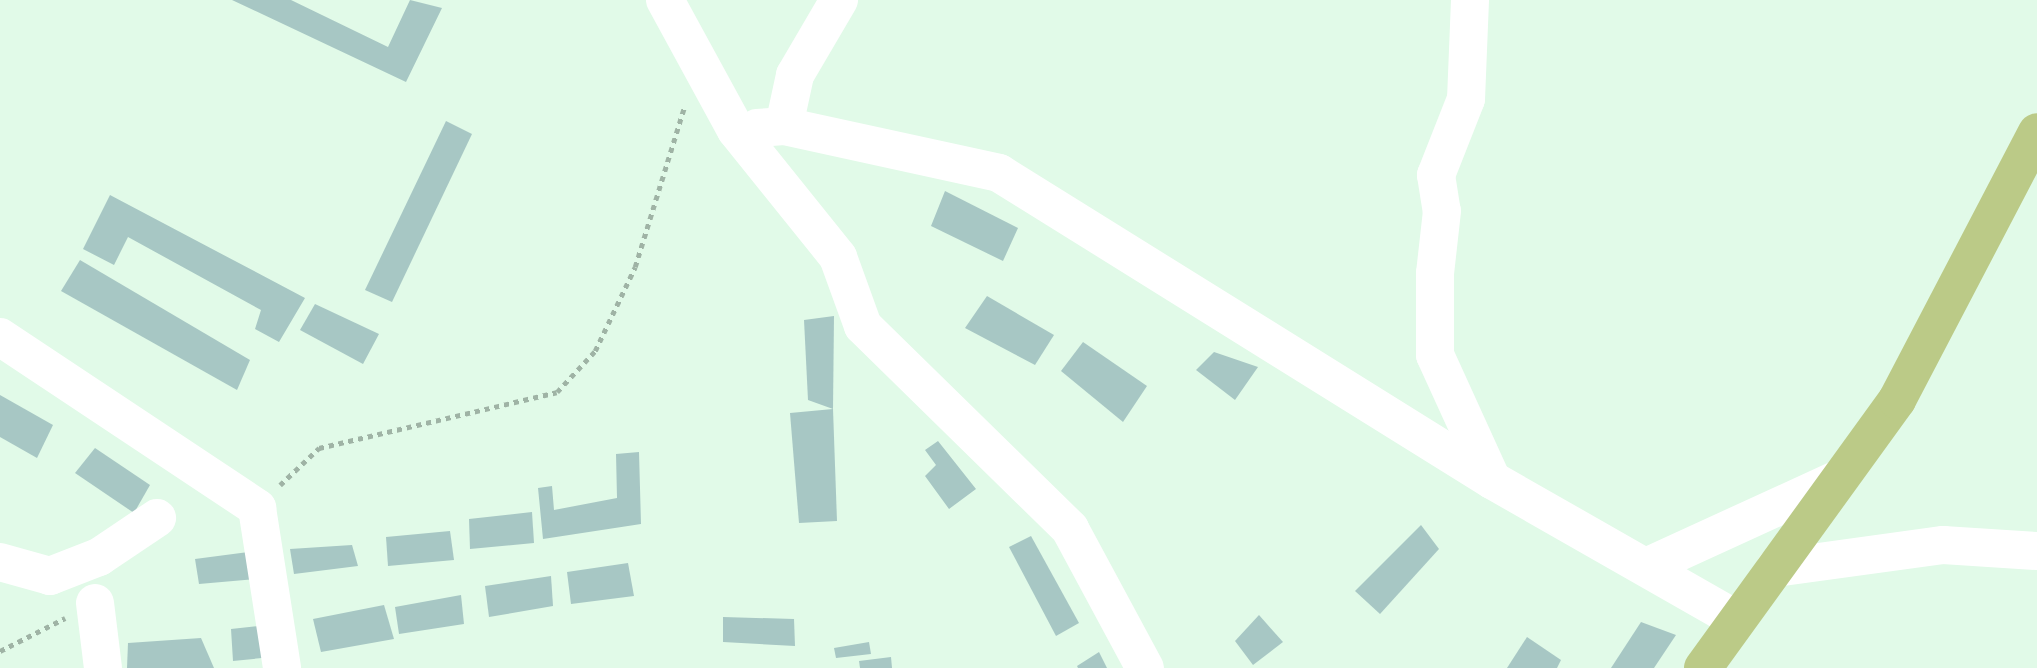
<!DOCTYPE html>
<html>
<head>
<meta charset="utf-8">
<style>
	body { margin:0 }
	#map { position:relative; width:2037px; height:668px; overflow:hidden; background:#e1fae8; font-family:Montserrat,sans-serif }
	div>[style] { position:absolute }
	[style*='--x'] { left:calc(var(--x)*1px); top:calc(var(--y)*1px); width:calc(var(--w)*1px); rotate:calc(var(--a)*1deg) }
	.building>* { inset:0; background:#a7c7c4 }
	.path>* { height:4.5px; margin-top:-2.25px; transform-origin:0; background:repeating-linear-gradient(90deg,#9fb3a5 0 5px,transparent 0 10px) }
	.minor>* { height:38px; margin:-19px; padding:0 19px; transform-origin:19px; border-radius:19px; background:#fff }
	.major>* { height:38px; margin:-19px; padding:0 19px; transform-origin:19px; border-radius:19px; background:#bbca87 }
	span { translate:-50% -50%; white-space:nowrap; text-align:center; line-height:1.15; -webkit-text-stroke:5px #e1fae8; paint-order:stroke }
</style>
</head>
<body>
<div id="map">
	<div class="building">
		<div style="clip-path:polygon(232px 0,291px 0,388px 47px,410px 0,442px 8px,406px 82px)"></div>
		<div style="clip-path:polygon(446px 121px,472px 134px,392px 302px,365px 290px)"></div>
		<div style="clip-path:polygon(945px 191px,1018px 228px,1003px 261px,931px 226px)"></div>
		<div style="clip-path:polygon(110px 195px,305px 298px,279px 342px,255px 329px,261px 310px,128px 237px,114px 265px,83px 249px)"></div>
		<div style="clip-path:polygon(80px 260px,250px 360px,237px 390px,61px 291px)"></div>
		<div style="clip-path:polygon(987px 296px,1054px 335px,1035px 365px,965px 328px)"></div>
		<div style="clip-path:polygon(315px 304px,379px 334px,363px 364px,300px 330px)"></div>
		<div style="clip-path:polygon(834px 316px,833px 409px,808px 400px,804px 320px)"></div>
		<div style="clip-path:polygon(1083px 342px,1147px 386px,1123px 422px,1061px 371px)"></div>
		<div style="clip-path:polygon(1214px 352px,1258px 367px,1235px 400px,1196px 370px)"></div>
		<div style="clip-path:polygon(0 395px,53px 425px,37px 458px,0 437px)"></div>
		<div style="clip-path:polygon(833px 409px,837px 521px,799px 523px,790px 413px)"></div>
		<div style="clip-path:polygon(938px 441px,976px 489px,949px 509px,925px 476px,936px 465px,925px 450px)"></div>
		<div style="clip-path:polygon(95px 448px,150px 485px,134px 513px,75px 473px)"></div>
		<div style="clip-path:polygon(639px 452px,641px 524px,543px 539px,538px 488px,552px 486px,554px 510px,617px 498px,616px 454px)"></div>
		<div style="clip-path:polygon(532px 512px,534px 543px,470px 549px,469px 519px)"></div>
		<div style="clip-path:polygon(1421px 525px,1439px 549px,1380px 614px,1355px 591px)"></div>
		<div style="clip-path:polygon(450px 531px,454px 560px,388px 566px,386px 537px)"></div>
		<div style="clip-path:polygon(1031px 536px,1079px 623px,1056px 636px,1009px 547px)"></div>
		<div style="clip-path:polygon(352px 545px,358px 566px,294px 574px,290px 549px)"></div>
		<div style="clip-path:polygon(256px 551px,256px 579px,199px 584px,195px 559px)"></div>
		<div style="clip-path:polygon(628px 563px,634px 596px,571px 604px,567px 572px)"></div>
		<div style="clip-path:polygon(551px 576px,553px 606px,489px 617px,485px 586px)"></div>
		<div style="clip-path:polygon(461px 595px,464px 624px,399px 634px,395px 607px)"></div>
		<div style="clip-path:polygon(384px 605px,394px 639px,321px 652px,313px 619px)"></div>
		<div style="clip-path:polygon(1259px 615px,1283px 642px,1253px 665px,1235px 641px)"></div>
		<div style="clip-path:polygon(723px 617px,794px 619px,795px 646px,723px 642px)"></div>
		<div style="clip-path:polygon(1641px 622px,1676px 635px,1654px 668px,1611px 668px)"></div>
		<div style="clip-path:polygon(269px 625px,272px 657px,233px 661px,231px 629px)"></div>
		<div style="clip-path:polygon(1527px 637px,1561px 660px,1557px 668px,1507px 668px)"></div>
		<div style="clip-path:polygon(201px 638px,214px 668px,127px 668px,128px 643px)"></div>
		<div style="clip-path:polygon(869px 642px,871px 654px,836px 658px,834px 648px)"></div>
		<div style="clip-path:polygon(1099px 652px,1107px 668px,1078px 668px,1077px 666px)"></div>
		<div style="clip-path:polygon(891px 657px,892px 668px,860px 668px,859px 661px)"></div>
	</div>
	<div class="path">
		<div style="--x:280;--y:485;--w:54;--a:-43.5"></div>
		<div style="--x:319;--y:448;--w:244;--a:-13.2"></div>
		<div style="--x:557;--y:392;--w:56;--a:-47.2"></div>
		<div style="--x:595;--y:351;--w:93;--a:-64.5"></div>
		<div style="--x:635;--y:267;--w:166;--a:-72.9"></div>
		<div style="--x:0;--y:651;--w:73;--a:-26.9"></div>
	</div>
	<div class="minor">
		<div style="--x:665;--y:0;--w:148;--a:61.4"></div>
		<div style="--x:736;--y:130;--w:163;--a:51.2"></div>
		<div style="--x:838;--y:257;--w:73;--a:70.1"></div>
		<div style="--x:863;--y:326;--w:290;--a:44.4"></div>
		<div style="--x:1070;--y:529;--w:158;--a:61.7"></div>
		<div style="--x:1470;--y:0;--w:99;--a:92.3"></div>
		<div style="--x:1466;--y:99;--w:82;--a:111.5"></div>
		<div style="--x:1436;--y:175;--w:36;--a:81"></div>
		<div style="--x:1442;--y:211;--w:62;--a:96.4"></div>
		<div style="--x:1435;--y:273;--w:82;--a:90"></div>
		<div style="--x:1435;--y:355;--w:137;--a:65.5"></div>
		<div style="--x:784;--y:126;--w:220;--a:12.3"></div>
		<div style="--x:999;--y:173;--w:581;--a:31.91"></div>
		<div style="--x:1492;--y:480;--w:282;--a:29.7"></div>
		<div style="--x:757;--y:128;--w:27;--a:-4"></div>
		<div style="--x:784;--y:126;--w:52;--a:-77.8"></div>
		<div style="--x:795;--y:75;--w:87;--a:-59.6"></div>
		<div style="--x:0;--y:337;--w:309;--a:33.6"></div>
		<div style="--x:257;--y:508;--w:162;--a:81.1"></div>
		<div style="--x:0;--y:562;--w:52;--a:15.6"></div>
		<div style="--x:50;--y:576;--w:53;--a:-21.2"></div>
		<div style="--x:99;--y:557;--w:70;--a:-33.9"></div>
		<div style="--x:1646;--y:567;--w:213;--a:-24.6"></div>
		<div style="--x:1775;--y:568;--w:170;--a:-7.8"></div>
		<div style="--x:1943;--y:545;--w:94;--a:3.7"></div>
		<div style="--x:95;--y:603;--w:65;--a:83"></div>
	</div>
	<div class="major">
		<div style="--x:1703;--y:668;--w:331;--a:-54.1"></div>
		<div style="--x:1897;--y:400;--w:302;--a:-62.4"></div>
	</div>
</div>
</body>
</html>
